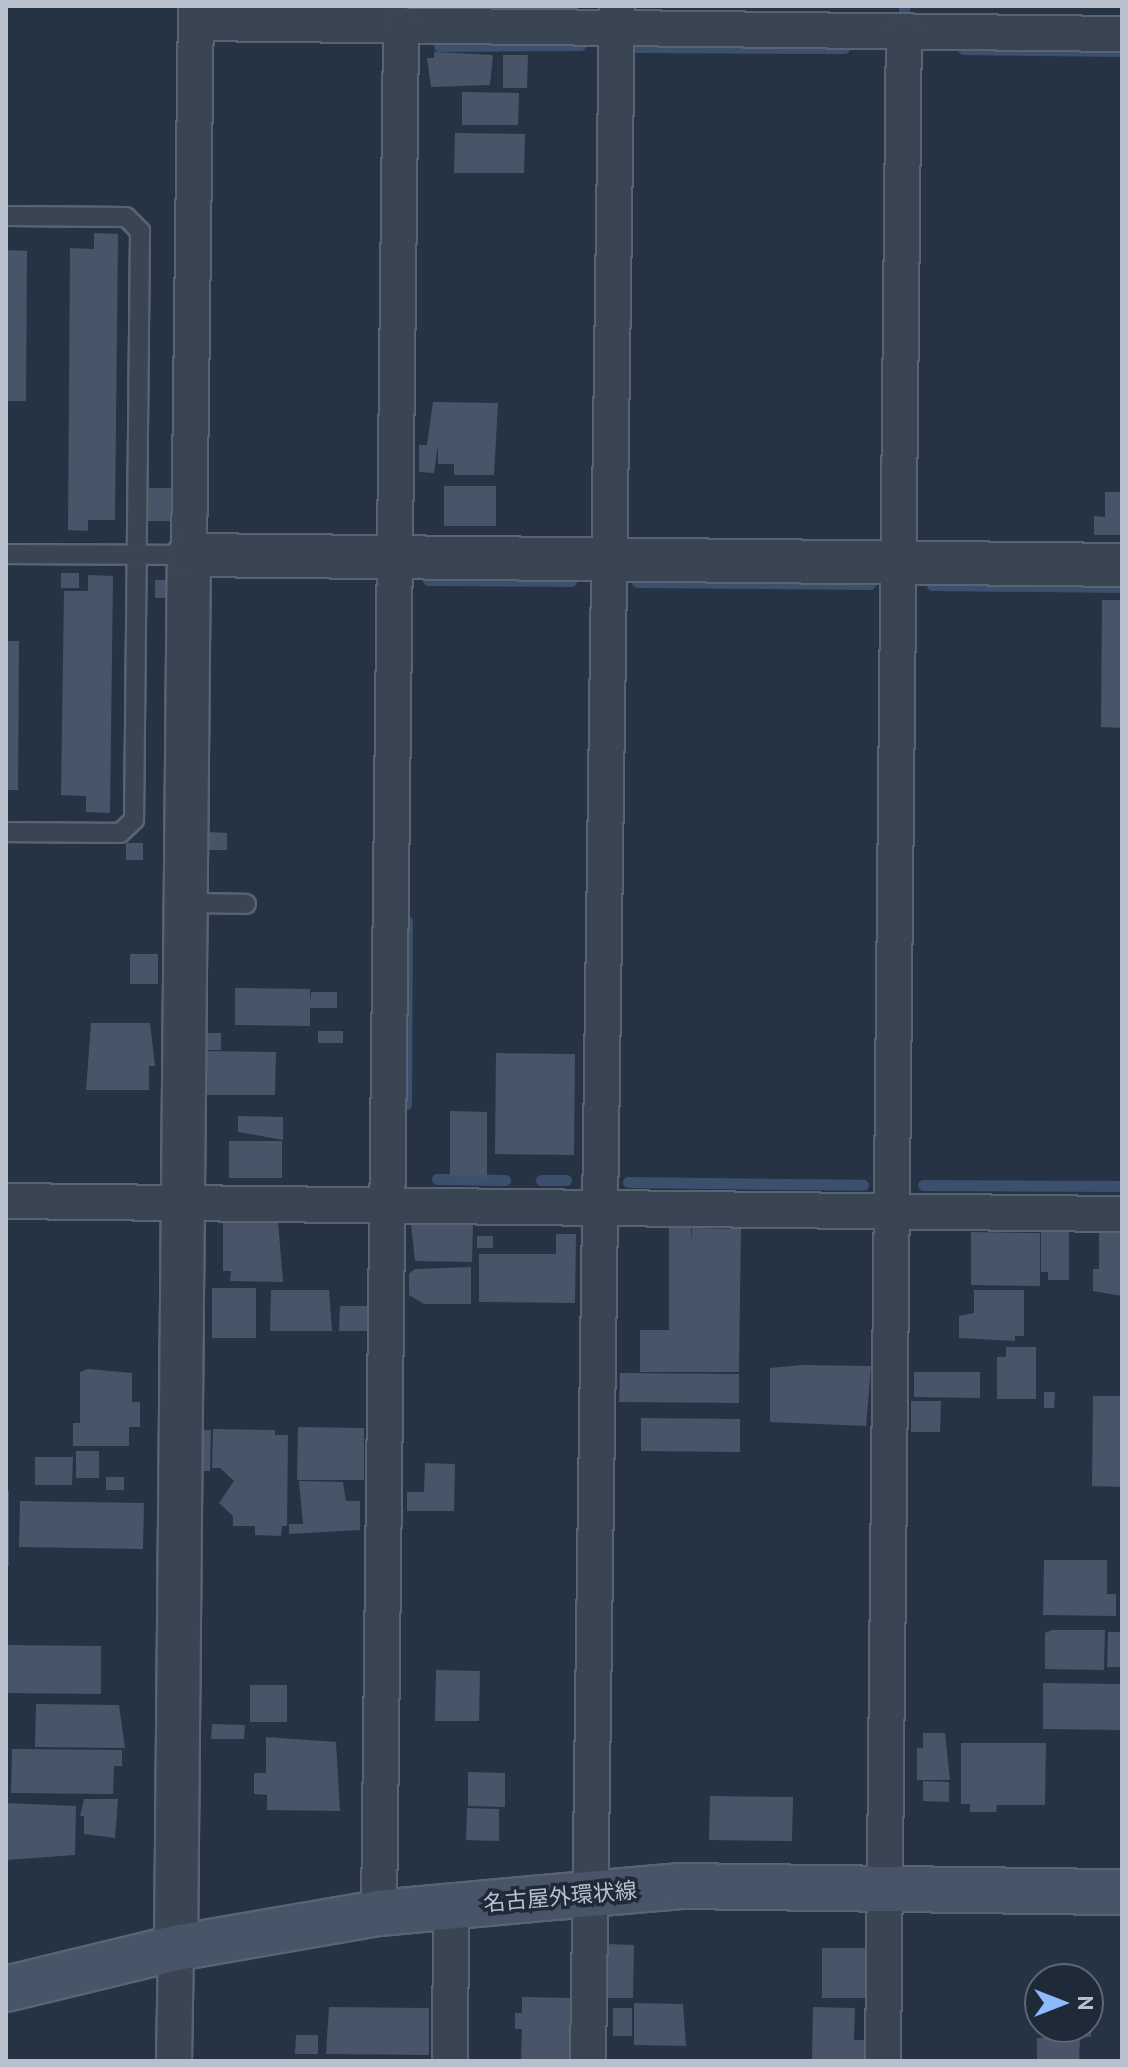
<!DOCTYPE html>
<html>
<head>
<meta charset="utf-8">
<style>
	body { margin:0 }
	#map { position:relative; width:1128px; height:2067px; overflow:hidden; background:#263344; font-family:"PT Sans","Noto Sans JP",sans-serif }
	div>[style] { position:absolute }
	[style*='--x'] { left:calc(var(--x)*1px); top:calc(var(--y)*1px); width:calc(var(--w)*1px); rotate:calc(var(--a)*1deg) }
	.stream>* { height:11px; margin:-5.5px; padding:0 5.5px; transform-origin:5.5px; border-radius:5.5px; background:#3b506d }
	.building>* { inset:0; background:#485568 }
	.roads { filter:drop-shadow(2px 0 #596371) drop-shadow(-2px 0 #596371) drop-shadow(0 2px #596371) drop-shadow(0 -2px #596371) }
	.service>* { height:18px; margin:-9px; padding:0 9px; transform-origin:9px; border-radius:9px; background:#3a4554 }
	.minor>* { height:34px; margin:-17px; padding:0 17px; transform-origin:17px; border-radius:17px; background:#3a4554 }
	.tertiary>* { height:42px; margin:-21px; padding:0 21px; transform-origin:21px; border-radius:21px; background:#3a4554 }
	.secondary>* { height:44px; margin:-22px; padding:0 22px; transform-origin:22px; border-radius:22px; background:#485467 }
	span { translate:-50% -50%; white-space:nowrap; text-align:center; line-height:1.15; -webkit-text-stroke:7px #1f2a39; paint-order:stroke }
	.street-label { font-size:22px; color:#b8c0cd }
	.frame { position:absolute; inset:0; border:8px solid #b8c0cd; pointer-events:none }
	.north { position:absolute; left:1024px; top:1963px; width:80px; height:80px; box-sizing:border-box; background:#1f2a39; border:2px solid #5c6674; border-radius:50%; rotate:90deg; font-size:22px; font-weight:700; line-height:32px; text-align:center; color:#b8c0cd }
	.north::after { content:''; display:block; margin:auto; width:28px; height:36px; background:#8eb9fd; clip-path:polygon(50% 0,100% 100%,50% 72%,0 100%) }
</style>
</head>
<body>
<div id="map">
	<div class="stream">
		<div style="--x:904;--y:9;--w:3;--a:-72"></div>
		<div style="--x:439;--y:46;--w:141;--a:-0.4"></div>
		<div style="--x:636;--y:47;--w:208;--a:0.3"></div>
		<div style="--x:963;--y:49;--w:159;--a:0.7"></div>
		<div style="--x:428;--y:580;--w:143;--a:0.4"></div>
		<div style="--x:637;--y:582;--w:233;--a:0.5"></div>
		<div style="--x:932;--y:585;--w:190;--a:0.6"></div>
		<div style="--x:406;--y:1104;--w:183;--a:-89.7"></div>
		<div style="--x:437;--y:1179;--w:68;--a:0.8"></div>
		<div style="--x:541;--y:1180;--w:25;--a:0"></div>
		<div style="--x:628;--y:1182;--w:235;--a:0.7"></div>
		<div style="--x:923;--y:1185;--w:199;--a:0.3"></div>
	</div>
	<div class="building">
		<div style="clip-path:polygon(434px 52px,493px 55px,490px 85px,431px 87px,427px 58px,434px 58px)"></div>
		<div style="clip-path:polygon(503px 55px,528px 55px,527px 88px,503px 88px)"></div>
		<div style="clip-path:polygon(462px 92px,519px 93px,518px 125px,462px 125px)"></div>
		<div style="clip-path:polygon(455px 133px,525px 134px,524px 173px,454px 173px)"></div>
		<div style="clip-path:polygon(94px 233px,118px 234px,115px 520px,88px 520px,88px 531px,68px 530px,70px 248px,94px 249px)"></div>
		<div style="clip-path:polygon(6px 250px,27px 251px,26px 401px,6px 401px)"></div>
		<div style="clip-path:polygon(433px 402px,498px 403px,494px 475px,454px 475px,454px 464px,438px 464px,438px 444px,434px 473px,419px 472px,419px 445px,427px 445px)"></div>
		<div style="clip-path:polygon(444px 486px,496px 486px,496px 526px,444px 526px)"></div>
		<div style="clip-path:polygon(149px 488px,171px 488px,171px 521px,148px 521px)"></div>
		<div style="clip-path:polygon(1105px 492px,1122px 492px,1122px 535px,1094px 535px,1094px 516px,1105px 517px)"></div>
		<div style="clip-path:polygon(61px 573px,79px 573px,79px 588px,61px 588px)"></div>
		<div style="clip-path:polygon(88px 575px,113px 576px,110px 813px,86px 812px,86px 796px,61px 795px,64px 591px,88px 591px)"></div>
		<div style="clip-path:polygon(155px 580px,169px 580px,169px 598px,155px 598px)"></div>
		<div style="clip-path:polygon(1102px 600px,1122px 600px,1122px 728px,1101px 727px)"></div>
		<div style="clip-path:polygon(6px 641px,19px 641px,18px 790px,6px 790px)"></div>
		<div style="clip-path:polygon(209px 832px,227px 833px,227px 850px,209px 850px)"></div>
		<div style="clip-path:polygon(126px 843px,143px 843px,143px 860px,126px 860px)"></div>
		<div style="clip-path:polygon(130px 954px,158px 954px,158px 984px,130px 984px)"></div>
		<div style="clip-path:polygon(235px 988px,310px 989px,310px 1004px,311px 992px,337px 992px,337px 1008px,310px 1008px,310px 1026px,235px 1025px)"></div>
		<div style="clip-path:polygon(91px 1023px,150px 1023px,155px 1066px,149px 1066px,149px 1090px,86px 1090px)"></div>
		<div style="clip-path:polygon(318px 1031px,343px 1031px,343px 1043px,318px 1043px)"></div>
		<div style="clip-path:polygon(206px 1033px,221px 1033px,221px 1050px,206px 1050px)"></div>
		<div style="clip-path:polygon(206px 1051px,276px 1052px,275px 1095px,206px 1095px)"></div>
		<div style="clip-path:polygon(496px 1053px,575px 1054px,574px 1155px,495px 1154px)"></div>
		<div style="clip-path:polygon(450px 1111px,487px 1112px,487px 1177px,450px 1176px)"></div>
		<div style="clip-path:polygon(238px 1116px,283px 1117px,283px 1140px,238px 1132px)"></div>
		<div style="clip-path:polygon(229px 1141px,282px 1141px,282px 1178px,229px 1178px)"></div>
		<div style="clip-path:polygon(223px 1220px,278px 1221px,283px 1282px,230px 1281px,231px 1271px,223px 1271px)"></div>
		<div style="clip-path:polygon(411px 1224px,473px 1224px,472px 1262px,415px 1261px)"></div>
		<div style="clip-path:polygon(1041px 1227px,1069px 1227px,1069px 1280px,1048px 1280px,1048px 1272px,1041px 1272px)"></div>
		<div style="clip-path:polygon(669px 1228px,691px 1228px,692px 1243px,692px 1228px,741px 1229px,739px 1372px,640px 1372px,640px 1330px,669px 1330px)"></div>
		<div style="clip-path:polygon(1099px 1229px,1122px 1230px,1122px 1296px,1093px 1291px,1093px 1269px,1099px 1269px)"></div>
		<div style="clip-path:polygon(971px 1232px,1040px 1233px,1040px 1286px,971px 1285px)"></div>
		<div style="clip-path:polygon(556px 1234px,576px 1234px,575px 1303px,479px 1302px,479px 1254px,556px 1254px)"></div>
		<div style="clip-path:polygon(477px 1236px,493px 1236px,493px 1248px,477px 1248px)"></div>
		<div style="clip-path:polygon(471px 1267px,471px 1304px,424px 1304px,409px 1295px,409px 1274px,415px 1269px)"></div>
		<div style="clip-path:polygon(212px 1288px,256px 1288px,256px 1338px,212px 1338px)"></div>
		<div style="clip-path:polygon(271px 1290px,329px 1290px,332px 1331px,270px 1331px)"></div>
		<div style="clip-path:polygon(974px 1290px,1024px 1290px,1024px 1336px,1015px 1336px,1015px 1341px,959px 1338px,959px 1316px,974px 1313px)"></div>
		<div style="clip-path:polygon(340px 1306px,371px 1306px,371px 1331px,339px 1331px)"></div>
		<div style="clip-path:polygon(1006px 1347px,1036px 1347px,1036px 1399px,997px 1399px,997px 1357px,1006px 1357px)"></div>
		<div style="clip-path:polygon(801px 1365px,871px 1366px,866px 1426px,770px 1422px,770px 1368px)"></div>
		<div style="clip-path:polygon(88px 1369px,132px 1373px,132px 1402px,140px 1402px,140px 1427px,129px 1427px,129px 1446px,73px 1446px,73px 1423px,80px 1423px,80px 1372px)"></div>
		<div style="clip-path:polygon(914px 1372px,980px 1372px,980px 1398px,914px 1397px)"></div>
		<div style="clip-path:polygon(620px 1373px,739px 1374px,739px 1403px,619px 1402px)"></div>
		<div style="clip-path:polygon(1044px 1392px,1055px 1392px,1054px 1408px,1044px 1408px)"></div>
		<div style="clip-path:polygon(1093px 1396px,1122px 1396px,1122px 1487px,1092px 1486px)"></div>
		<div style="clip-path:polygon(911px 1401px,941px 1401px,940px 1432px,911px 1432px)"></div>
		<div style="clip-path:polygon(641px 1418px,740px 1419px,740px 1452px,641px 1451px)"></div>
		<div style="clip-path:polygon(298px 1427px,364px 1428px,364px 1480px,297px 1480px)"></div>
		<div style="clip-path:polygon(213px 1429px,275px 1430px,275px 1435px,288px 1435px,287px 1526px,282px 1526px,281px 1536px,255px 1535px,255px 1526px,233px 1526px,233px 1516px,219px 1503px,234px 1481px,220px 1468px,212px 1468px)"></div>
		<div style="clip-path:polygon(201px 1430px,211px 1430px,210px 1471px,201px 1471px)"></div>
		<div style="clip-path:polygon(76px 1451px,99px 1451px,99px 1478px,76px 1478px)"></div>
		<div style="clip-path:polygon(35px 1457px,73px 1457px,72px 1485px,35px 1485px)"></div>
		<div style="clip-path:polygon(425px 1463px,455px 1464px,454px 1511px,407px 1511px,407px 1492px,424px 1492px)"></div>
		<div style="clip-path:polygon(106px 1477px,124px 1477px,124px 1490px,106px 1490px)"></div>
		<div style="clip-path:polygon(299px 1481px,343px 1482px,346px 1501px,360px 1501px,360px 1530px,289px 1534px,289px 1524px,303px 1524px)"></div>
		<div style="clip-path:polygon(6px 1491px,9px 1491px,9px 1566px,6px 1566px)"></div>
		<div style="clip-path:polygon(20px 1501px,144px 1503px,143px 1549px,19px 1547px)"></div>
		<div style="clip-path:polygon(1044px 1560px,1107px 1560px,1107px 1594px,1116px 1594px,1116px 1616px,1043px 1615px)"></div>
		<div style="clip-path:polygon(1052px 1630px,1105px 1630px,1104px 1670px,1045px 1669px,1045px 1633px)"></div>
		<div style="clip-path:polygon(1108px 1632px,1122px 1632px,1122px 1667px,1107px 1667px)"></div>
		<div style="clip-path:polygon(6px 1645px,101px 1646px,101px 1694px,6px 1693px)"></div>
		<div style="clip-path:polygon(436px 1670px,480px 1671px,479px 1721px,435px 1721px)"></div>
		<div style="clip-path:polygon(1043px 1683px,1122px 1684px,1122px 1730px,1043px 1729px)"></div>
		<div style="clip-path:polygon(250px 1685px,287px 1685px,287px 1722px,250px 1722px)"></div>
		<div style="clip-path:polygon(36px 1704px,119px 1705px,125px 1748px,35px 1747px)"></div>
		<div style="clip-path:polygon(212px 1724px,245px 1725px,244px 1739px,211px 1739px)"></div>
		<div style="clip-path:polygon(923px 1733px,945px 1733px,950px 1780px,917px 1780px,917px 1748px,923px 1748px)"></div>
		<div style="clip-path:polygon(266px 1737px,336px 1742px,340px 1811px,267px 1810px,267px 1795px,254px 1794px,254px 1773px,266px 1773px)"></div>
		<div style="clip-path:polygon(961px 1743px,1046px 1743px,1045px 1805px,997px 1805px,996px 1812px,970px 1812px,970px 1804px,961px 1804px)"></div>
		<div style="clip-path:polygon(12px 1749px,122px 1750px,122px 1766px,114px 1766px,113px 1794px,11px 1793px)"></div>
		<div style="clip-path:polygon(468px 1772px,505px 1773px,505px 1807px,468px 1806px)"></div>
		<div style="clip-path:polygon(923px 1781px,949px 1782px,949px 1802px,923px 1801px)"></div>
		<div style="clip-path:polygon(710px 1796px,793px 1797px,792px 1841px,709px 1840px)"></div>
		<div style="clip-path:polygon(84px 1799px,118px 1799px,115px 1838px,84px 1834px,84px 1816px,80px 1816px)"></div>
		<div style="clip-path:polygon(6px 1803px,76px 1806px,75px 1855px,6px 1860px)"></div>
		<div style="clip-path:polygon(467px 1808px,499px 1809px,499px 1841px,466px 1840px)"></div>
		<div style="clip-path:polygon(608px 1944px,634px 1945px,633px 1998px,607px 1998px)"></div>
		<div style="clip-path:polygon(822px 1948px,868px 1948px,867px 1998px,822px 1998px)"></div>
		<div style="clip-path:polygon(522px 1997px,575px 1998px,575px 2061px,521px 2061px,522px 2029px,515px 2029px,515px 2013px,522px 2013px)"></div>
		<div style="clip-path:polygon(634px 2003px,683px 2004px,686px 2046px,634px 2045px)"></div>
		<div style="clip-path:polygon(329px 2007px,429px 2008px,429px 2055px,326px 2054px)"></div>
		<div style="clip-path:polygon(813px 2007px,855px 2008px,854px 2040px,864px 2040px,864px 2060px,812px 2060px)"></div>
		<div style="clip-path:polygon(613px 2008px,632px 2008px,632px 2036px,613px 2036px)"></div>
		<div style="clip-path:polygon(1091px 2026px,1091px 2037px,1071px 2036px,1071px 2027px)"></div>
		<div style="clip-path:polygon(1047px 2032px,1054px 2033px,1054px 2038px,1080px 2039px,1079px 2061px,1037px 2061px,1037px 2038px,1047px 2038px)"></div>
		<div style="clip-path:polygon(296px 2035px,318px 2035px,318px 2054px,295px 2054px)"></div>
	</div>
	<div class="roads">
		<div class="service">
			<div style="--x:6;--y:216;--w:120;--a:0.5"></div>
			<div style="--x:126;--y:217;--w:20;--a:45"></div>
			<div style="--x:140;--y:231;--w:589;--a:90.58"></div>
			<div style="--x:134;--y:820;--w:19;--a:137"></div>
			<div style="--x:120;--y:833;--w:114;--a:-179.5"></div>
			<div style="--x:6;--y:554;--w:183;--a:0.3"></div>
			<div style="--x:185;--y:903;--w:61;--a:0.9"></div>
		</div>
		<div class="minor">
			<div style="--x:196;--y:23;--w:926;--a:0.68"></div>
			<div style="--x:189;--y:555;--w:549;--a:-89.27"></div>
			<div style="--x:6;--y:1201;--w:1116;--a:0.67"></div>
			<div style="--x:379;--y:1913;--w:1888;--a:-89.33"></div>
			<div style="--x:174;--y:2061;--w:113;--a:-89"></div>
			<div style="--x:450;--y:2061;--w:154;--a:-89.6"></div>
			<div style="--x:588;--y:2061;--w:2055;--a:-89.19"></div>
			<div style="--x:883;--y:2061;--w:2029;--a:-89.41"></div>
		</div>
		<div class="tertiary">
			<div style="--x:176;--y:1948;--w:1393;--a:-89.47"></div>
			<div style="--x:189;--y:555;--w:933;--a:0.61"></div>
		</div>
		<div class="secondary">
			<div style="--x:6;--y:1989;--w:175;--a:-13.6"></div>
			<div style="--x:176;--y:1948;--w:206;--a:-9.8"></div>
			<div style="--x:379;--y:1913;--w:177;--a:-5.2"></div>
			<div style="--x:555;--y:1897;--w:126;--a:-5"></div>
			<div style="--x:681;--y:1886;--w:441;--a:0.8"></div>
		</div>
	</div>
	<div class="street-label">
		<span style="left:560px;top:1897px;rotate:-5deg">名古屋外環状線</span>
	</div>
	<div class="frame"></div>
	<div class="north">N</div>
</div>
</body>
</html>
